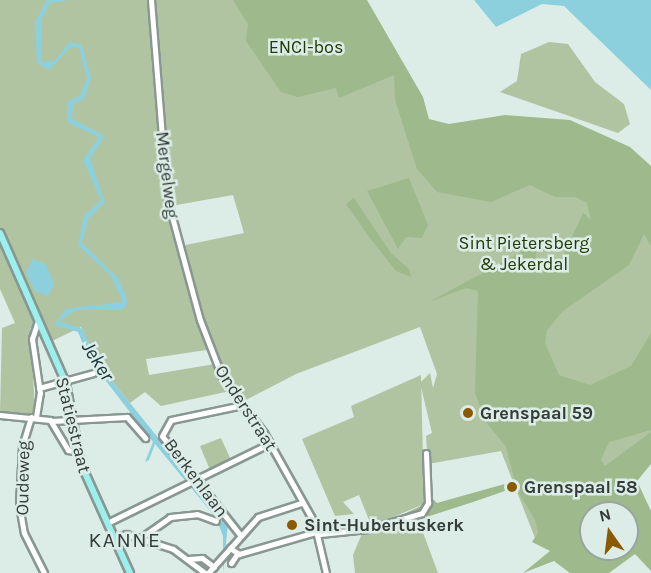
<!DOCTYPE html>
<html>
<head>
<meta charset="utf-8">
<style>
	body { margin:0 }
	#map { position:relative; width:651px; height:573px; overflow:hidden; background:#dcece7; font-family:Karla,sans-serif }
	div>[style] { position:absolute }
	[style*='--x'] { left:calc(var(--x)*1px); top:calc(var(--y)*1px); width:calc(var(--w)*1px); rotate:calc(var(--a)*1deg) }
	.green>* { inset:0; background:#b0c4a2 }
	.forest>* { inset:0; background:#9eb98b }
	.water>* { inset:0; background:#8cd0de }
	.roads { filter:drop-shadow(2px 0 #889791) drop-shadow(-2px 0 #889791) drop-shadow(0 2px #889791) drop-shadow(0 -2px #889791) }
	.minor>* { height:5px; margin:-2.5px; padding:0 2.5px; transform-origin:2.5px; border-radius:2.5px; background:#fff }
	.major>* { height:6px; margin:-3px; padding:0 3px; transform-origin:3px; border-radius:3px; background:#9befec }
	.dots>* { width:16px; height:16px; translate:-50% -50%; box-sizing:border-box; border:3px solid #dcece7; border-radius:50% }
	span { translate:-50% -50%; white-space:nowrap; text-align:center; line-height:1.15; -webkit-text-stroke:5px #dcece7; paint-order:stroke }
	.park-label { font-size:18px; color:#213a07 }
	.street-label { font-size:18px; color:#343b38 }
	.poi-label { font-size:18px; color:#343b38; font-weight:700 }
	.left { translate:0 -50%; text-align:left }
	.water-label { font-size:20px; color:#113339; font-style:italic }
	.quarter-label { font-size:21px; color:#343b38; letter-spacing:1.5px }
	.north { position:absolute; left:579px; top:501px; width:60px; height:60px; box-sizing:border-box; background:#dcece7; border:2px solid #99a5a1; border-radius:50%; rotate:346deg; font-size:16px; font-weight:700; line-height:24px; text-align:center; color:#343b38 }
	.north::after { content:''; display:block; margin:auto; width:21px; height:27px; background:#895a00; clip-path:polygon(50% 0,100% 100%,50% 72%,0 100%) }
</style>
</head>
<body>
<div id="map">
	<div class="green">
		<div style="clip-path:polygon(evenodd,0 0,361px 0,427px 146px,651px 194px,651px 462px,591px 513px,535px 538px,501px 451px,428px 464px,426px 436px,432px 433px,420px 383px,430px 373px,433px 388px,437px 374px,420px 327px,296px 374px,242px 402px,213px 349px,146px 359px,149px 375px,215px 364px,230px 391px,161px 406px,145px 392px,130px 403px,96px 361px,81px 327px,50px 342px,38px 316px,30px 329px,35px 408px,32px 415px,0 413px,2px 328px,15px 323px,0 289px,0 0,233px 195px,244px 233px,181px 246px,171px 206px,233px 195px)"></div>
		<div style="clip-path:polygon(549px 42px,568px 44px,595px 82px,624px 104px,630px 124px,618px 133px,500px 92px,517px 81px,521px 54px)"></div>
		<div style="clip-path:polygon(421px 375px,424px 504px,386px 520px,369px 520px,359px 495px,343px 502px,354px 514px,335px 516px,302px 439px,354px 417px,351px 406px)"></div>
		<div style="clip-path:polygon(221px 438px,231px 460px,210px 470px,200px 446px)"></div>
		<div style="clip-path:polygon(418px 519px,438px 573px,355px 573px,353px 555px,363px 531px,377px 533px)"></div>
	</div>
	<div class="forest">
		<div style="clip-path:polygon(evenodd,233px 0,367px 0,423px 97px,429px 119px,449px 124px,505px 115px,570px 120px,630px 147px,651px 166px,651px 246px,644px 234px,629px 265px,563px 311px,547px 330px,545px 343px,559px 375px,590px 385px,631px 366px,651px 333px,651px 430px,609px 442px,601px 460px,605px 466px,651px 432px,651px 464px,637px 481px,651px 511px,651px 571px,635px 554px,609px 573px,570px 573px,554px 561px,523px 573px,550px 551px,532px 542px,538px 533px,535px 520px,517px 490px,506px 447px,486px 422px,475px 393px,478px 291px,466px 288px,429px 302px,538px 243px,533px 271px,542px 274px,562px 259px,583px 213px,591px 220px,587px 203px,575px 197px,555px 197px,530px 185px,491px 202px,437px 192px,417px 169px,395px 100px,394px 75px,339px 98px,336px 88px,298px 97px,281px 92px,246px 41px,248px 24px,233px 0,591px 513px,627px 513px,627px 549px,591px 549px,591px 513px)"></div>
		<div style="clip-path:polygon(409px 178px,428px 225px,422px 238px,406px 237px,398px 249px,367px 191px)"></div>
		<div style="clip-path:polygon(354px 198px,391px 253px,409px 269px,411px 277px,396px 271px,370px 238px,346px 204px)"></div>
		<div style="clip-path:polygon(512px 482px,514px 488px,473px 502px,377px 533px,368px 531px,423px 505px,427px 493px,437px 503px)"></div>
	</div>
	<div class="water">
		<div style="clip-path:polygon(47px 0,69px 0,50px 3px,42px 18px,41px 62px,54px 61px,70px 42px,82px 45px,91px 78px,84px 99px,73px 104px,72px 119px,105px 136px,90px 158px,105px 202px,88px 219px,82px 243px,118px 278px,128px 301px,123px 310px,76px 310px,59px 321px,83px 329px,96px 361px,228px 524px,223px 573px,223px 536px,216px 518px,155px 444px,149px 460px,145px 462px,153px 442px,89px 359px,78px 332px,54px 325px,66px 309px,123px 302px,111px 276px,78px 245px,84px 216px,101px 200px,83px 160px,99px 137px,67px 122px,67px 102px,80px 96px,87px 78px,79px 48px,71px 47px,49px 70px,37px 63px,35px 22px)"></div>
		<div style="clip-path:polygon(474px 0,651px 0,651px 90px,564px 6px,542px 4px,496px 27px)"></div>
		<div style="clip-path:polygon(33px 259px,46px 264px,54px 284px,48px 296px,35px 291px,26px 272px)"></div>
	</div>
	<div class="roads">
		<div class="minor">
			<div style="--x:151;--y:0;--w:199;--a:85.4"></div>
			<div style="--x:167;--y:198;--w:126;--a:74.9"></div>
			<div style="--x:200;--y:320;--w:61;--a:68.9"></div>
			<div style="--x:222;--y:377;--w:70;--a:53.1"></div>
			<div style="--x:264;--y:433;--w:102;--a:60.7"></div>
			<div style="--x:314;--y:522;--w:52;--a:76.8"></div>
			<div style="--x:39;--y:388;--w:56;--a:-15.5"></div>
			<div style="--x:0;--y:415;--w:50;--a:5.7"></div>
			<div style="--x:50;--y:420;--w:35;--a:59"></div>
			<div style="--x:68;--y:450;--w:11;--a:10"></div>
			<div style="--x:31;--y:417;--w:31;--a:107"></div>
			<div style="--x:22;--y:447;--w:58;--a:93"></div>
			<div style="--x:19;--y:505;--w:28;--a:80"></div>
			<div style="--x:24;--y:533;--w:45;--a:63.4"></div>
			<div style="--x:36;--y:417;--w:24;--a:-81"></div>
			<div style="--x:40;--y:393;--w:55;--a:-98.4"></div>
			<div style="--x:32;--y:339;--w:19;--a:-72"></div>
			<div style="--x:52;--y:421;--w:75;--a:-3.1"></div>
			<div style="--x:127;--y:417;--w:28;--a:49"></div>
			<div style="--x:107;--y:523;--w:182;--a:-26.1"></div>
			<div style="--x:320;--y:534;--w:48;--a:-5.9"></div>
			<div style="--x:368;--y:529;--w:56;--a:-16.5"></div>
			<div style="--x:422;--y:513;--w:12;--a:-59"></div>
			<div style="--x:428;--y:503;--w:50;--a:-92.3"></div>
			<div style="--x:241;--y:536;--w:127;--a:-128.3"></div>
			<div style="--x:162;--y:436;--w:18;--a:-61"></div>
			<div style="--x:171;--y:420;--w:73;--a:-11.9"></div>
			<div style="--x:115;--y:538;--w:12;--a:-20"></div>
			<div style="--x:126;--y:534;--w:49;--a:17.7"></div>
			<div style="--x:173;--y:549;--w:40;--a:37"></div>
			<div style="--x:139;--y:539;--w:38;--a:-35"></div>
			<div style="--x:170;--y:517;--w:27;--a:-6"></div>
			<div style="--x:197;--y:514;--w:20;--a:20"></div>
			<div style="--x:230;--y:548;--w:11;--a:34"></div>
			<div style="--x:239;--y:554;--w:83;--a:-16"></div>
			<div style="--x:188;--y:559;--w:14;--a:-4"></div>
			<div style="--x:202;--y:558;--w:15;--a:37"></div>
			<div style="--x:231;--y:563;--w:11;--a:-56"></div>
			<div style="--x:208;--y:573;--w:75;--a:-48.2"></div>
			<div style="--x:258;--y:517;--w:45;--a:-18"></div>
		</div>
		<div class="major">
			<div style="--x:0;--y:233;--w:164;--a:66.3"></div>
			<div style="--x:66;--y:383;--w:82;--a:79.5"></div>
			<div style="--x:81;--y:464;--w:120;--a:65.8"></div>
		</div>
	</div>
	<div class="dots">
		<div style="left:468px;top:413px;background:#895a00"></div>
		<div style="left:512px;top:487px;background:#895a00"></div>
		<div style="left:292px;top:525px;background:#895a00"></div>
	</div>
	<div class="park-label">
		<span style="left:306px;top:47px">ENCI-bos</span>
		<span style="left:524px;top:254px">Sint Pietersberg<br>&amp; Jekerdal</span>
	</div>
	<div class="street-label">
		<span style="left:167px;top:175px;rotate:83deg">Mergelweg</span>
		<span style="left:246px;top:408px;rotate:57deg">Onderstraat</span>
		<span style="left:73px;top:425px;rotate:76deg">Statiestraat</span>
		<span style="left:23px;top:478px;rotate:-89deg">Oudeweg</span>
		<span style="left:196px;top:478px;rotate:53deg">Berkenlaan</span>
	</div>
	<div class="poi-label">
		<span class="left" style="left:480px;top:413px">Grenspaal 59</span>
		<span class="left" style="left:524px;top:487px">Grenspaal 58</span>
		<span class="left" style="left:304px;top:525px">Sint-Hubertuskerk</span>
	</div>
	<div class="water-label">
		<span style="left:98px;top:361px;rotate:58deg">Jeker</span>
	</div>
	<div class="quarter-label">
		<span style="left:125px;top:540px">KANNE</span>
	</div>
	<div class="north">N</div>
</div>
</body>
</html>
